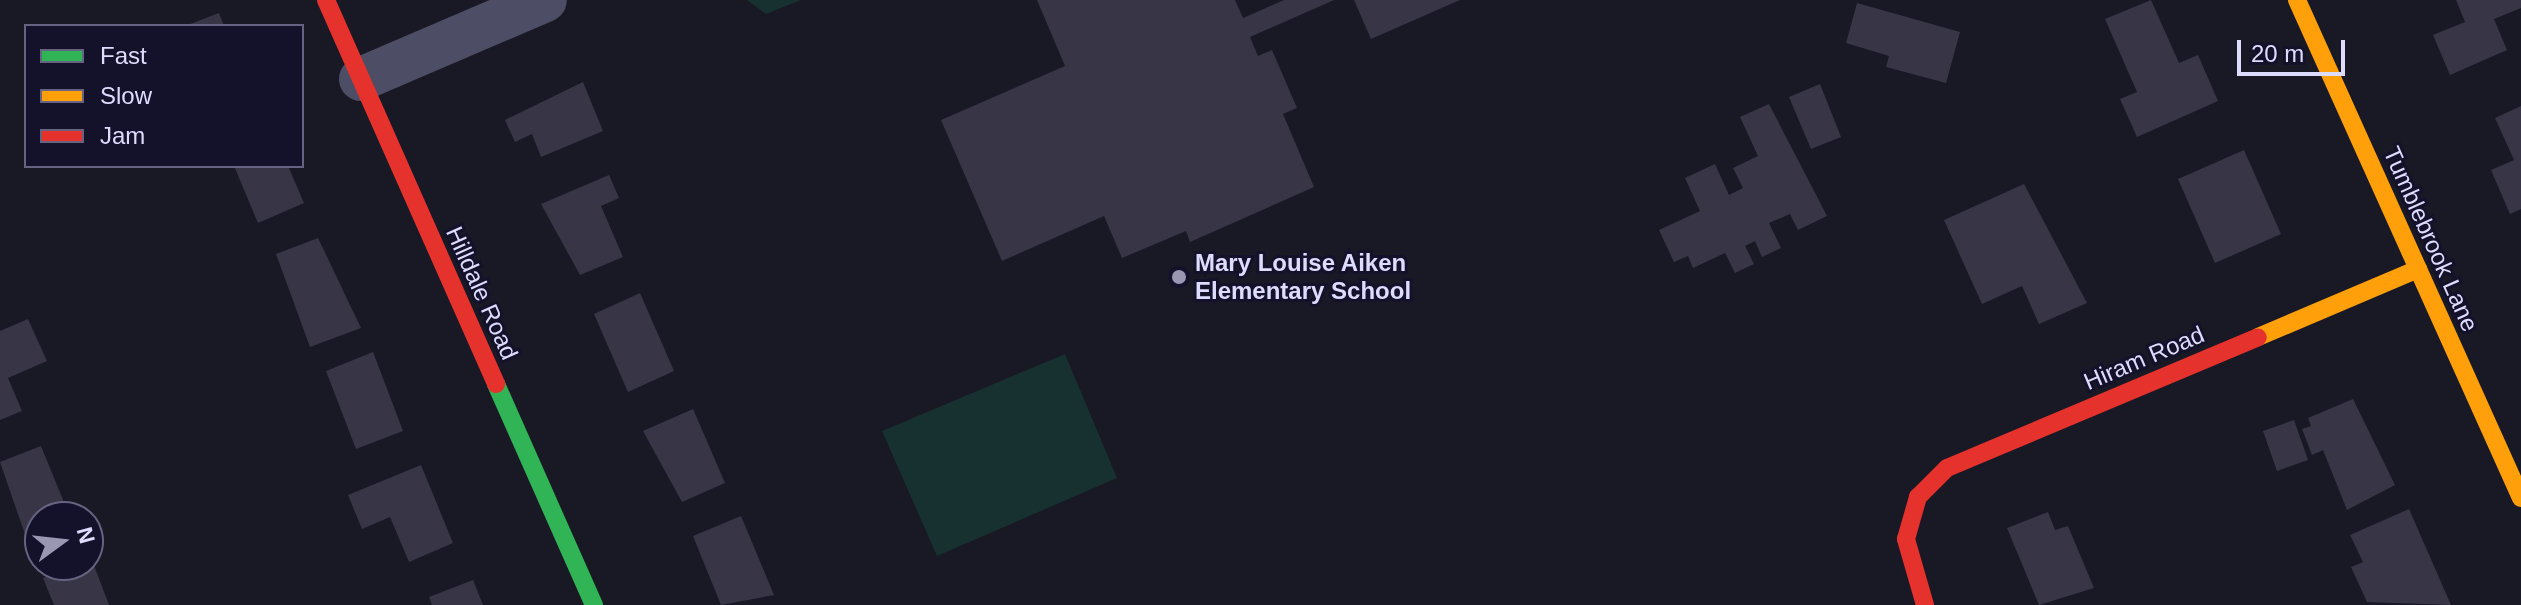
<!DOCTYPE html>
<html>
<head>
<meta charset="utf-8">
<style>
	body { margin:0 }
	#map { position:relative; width:2521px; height:605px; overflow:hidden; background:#191825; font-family:Arial,sans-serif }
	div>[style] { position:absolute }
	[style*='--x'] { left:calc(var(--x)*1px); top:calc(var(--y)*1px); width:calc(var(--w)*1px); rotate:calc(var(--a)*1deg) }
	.green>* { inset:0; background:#16312f }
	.building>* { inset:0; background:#383646 }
	.street>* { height:44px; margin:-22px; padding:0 22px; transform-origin:22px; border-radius:22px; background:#4d4e66 }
	.fast>* { height:18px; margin:-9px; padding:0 9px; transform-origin:9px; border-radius:9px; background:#30b455 }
	.slow>* { height:18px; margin:-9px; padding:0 9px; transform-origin:9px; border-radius:9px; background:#ff9f0a }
	.jam>* { height:18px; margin:-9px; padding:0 9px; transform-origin:9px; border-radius:9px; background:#e5322d }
	.dots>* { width:22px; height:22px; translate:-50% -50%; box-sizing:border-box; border:4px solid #14122b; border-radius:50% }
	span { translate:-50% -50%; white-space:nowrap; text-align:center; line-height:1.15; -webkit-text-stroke:6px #14122b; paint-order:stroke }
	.street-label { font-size:24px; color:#dedcfe }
	.poi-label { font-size:24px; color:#dedcfe; font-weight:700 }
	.left { translate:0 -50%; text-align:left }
	.legend { position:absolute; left:24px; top:24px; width:280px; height:144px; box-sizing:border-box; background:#14122b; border:2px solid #65637f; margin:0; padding:10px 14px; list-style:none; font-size:24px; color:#dedcfe }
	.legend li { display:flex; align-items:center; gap:16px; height:40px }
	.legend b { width:40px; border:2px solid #65637f }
	.north { position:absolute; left:24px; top:501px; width:80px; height:80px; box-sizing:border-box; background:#14122b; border:2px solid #65637f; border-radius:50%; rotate:75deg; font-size:22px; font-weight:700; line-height:32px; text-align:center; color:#dedcfe }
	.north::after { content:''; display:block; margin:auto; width:28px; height:36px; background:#9997b2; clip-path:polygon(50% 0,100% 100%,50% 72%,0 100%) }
	.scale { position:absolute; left:2237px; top:40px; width:108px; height:36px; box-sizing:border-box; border:4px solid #dedcfe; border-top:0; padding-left:10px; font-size:24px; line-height:28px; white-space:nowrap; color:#dedcfe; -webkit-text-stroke:6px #14122b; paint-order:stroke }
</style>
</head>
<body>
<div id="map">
	<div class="green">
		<div style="clip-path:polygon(747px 0,801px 0,766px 14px)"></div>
		<div style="clip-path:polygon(1065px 354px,1117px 478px,937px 556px,882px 431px)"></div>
	</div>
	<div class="building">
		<div style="clip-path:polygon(1037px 0,1235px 0,1243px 18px,1284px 0,1334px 0,1250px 37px,1258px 56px,1272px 50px,1297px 108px,1283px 114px,1314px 187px,1190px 242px,1186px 231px,1122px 258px,1104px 216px,1002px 261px,941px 120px,1065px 66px)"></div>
		<div style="clip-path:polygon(1354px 0,1460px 0,1371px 39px)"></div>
		<div style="clip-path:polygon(2151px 0,2179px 63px,2198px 55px,2218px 101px,2137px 137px,2120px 99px,2137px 92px,2105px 19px)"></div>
		<div style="clip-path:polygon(2456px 0,2521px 0,2521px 8px,2494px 19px,2507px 50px,2450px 75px,2433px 35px,2465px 22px)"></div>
		<div style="clip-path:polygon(1857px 3px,1960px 32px,1946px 83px,1886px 67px,1889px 56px,1846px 43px)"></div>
		<div style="clip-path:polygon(219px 13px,224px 26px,185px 26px)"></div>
		<div style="clip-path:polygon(583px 82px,603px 131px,541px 157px,532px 134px,515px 142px,505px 120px)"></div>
		<div style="clip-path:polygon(1820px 84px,1841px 137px,1811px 149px,1789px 97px)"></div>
		<div style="clip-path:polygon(1769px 104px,1827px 216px,1798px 230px,1790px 214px,1769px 223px,1781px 248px,1762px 257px,1755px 241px,1745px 246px,1754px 264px,1735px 273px,1725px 253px,1693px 268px,1688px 256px,1674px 262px,1659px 230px,1700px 211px,1685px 178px,1715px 164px,1729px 195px,1743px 188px,1733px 168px,1758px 156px,1740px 117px)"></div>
		<div style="clip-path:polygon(2521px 106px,2521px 209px,2510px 214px,2491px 170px,2514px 160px,2495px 118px)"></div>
		<div style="clip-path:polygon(2244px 150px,2281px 234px,2215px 263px,2178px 179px)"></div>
		<div style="clip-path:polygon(234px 166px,288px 166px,304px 203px,258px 223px)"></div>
		<div style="clip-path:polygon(609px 175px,619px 198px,601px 206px,623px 257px,580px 275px,541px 204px)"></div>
		<div style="clip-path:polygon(2024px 184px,2087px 303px,2039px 324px,2022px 286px,1982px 304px,1944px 220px)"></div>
		<div style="clip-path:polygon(318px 238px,361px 328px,310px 347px,276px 254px)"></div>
		<div style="clip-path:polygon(640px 293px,674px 371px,628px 392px,594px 314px)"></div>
		<div style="clip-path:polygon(28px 319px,47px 361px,8px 378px,22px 411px,0 420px,0 331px)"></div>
		<div style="clip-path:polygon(373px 352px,403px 431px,356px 449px,326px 371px)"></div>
		<div style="clip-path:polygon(2353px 399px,2395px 485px,2347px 510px,2323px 450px,2312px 455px,2302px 429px,2311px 426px,2308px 418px)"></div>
		<div style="clip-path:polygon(693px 409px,725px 483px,682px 502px,643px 431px)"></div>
		<div style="clip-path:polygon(2294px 420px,2308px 460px,2277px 471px,2263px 431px)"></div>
		<div style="clip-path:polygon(41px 446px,70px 517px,40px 517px,40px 539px,28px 543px,0 462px)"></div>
		<div style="clip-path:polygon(421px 465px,453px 543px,409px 562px,390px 517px,362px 529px,348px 495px)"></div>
		<div style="clip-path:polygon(2409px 509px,2451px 605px,2367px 602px,2351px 567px,2363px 562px,2350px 535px)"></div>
		<div style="clip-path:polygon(2048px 512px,2055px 530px,2068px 526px,2094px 588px,2039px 605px,2007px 528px)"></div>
		<div style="clip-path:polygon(741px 516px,774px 595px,721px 605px,693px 536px)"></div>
		<div style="clip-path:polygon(92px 560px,109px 605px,54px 605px,43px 578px)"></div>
		<div style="clip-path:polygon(473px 580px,483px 605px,432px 605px,429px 597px)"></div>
	</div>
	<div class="street">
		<div style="--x:361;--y:79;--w:200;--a:-23.2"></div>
	</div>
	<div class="fast">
		<div style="--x:496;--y:384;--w:242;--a:66.1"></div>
	</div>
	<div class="slow">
		<div style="--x:2297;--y:0;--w:546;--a:65.78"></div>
		<div style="--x:2258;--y:337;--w:174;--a:-23"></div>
	</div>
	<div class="jam">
		<div style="--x:326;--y:0;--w:420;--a:66.1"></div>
		<div style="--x:1925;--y:605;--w:69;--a:-106.1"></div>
		<div style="--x:1906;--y:539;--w:44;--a:-74.1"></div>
		<div style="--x:1918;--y:497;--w:41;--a:-45"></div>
		<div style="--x:1947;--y:468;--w:337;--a:-22.8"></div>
	</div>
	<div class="dots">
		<div style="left:1179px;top:277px;background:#9997b2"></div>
	</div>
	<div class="street-label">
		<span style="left:2431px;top:239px;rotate:66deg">Tumblebrook Lane</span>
		<span style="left:482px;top:293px;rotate:66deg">Hilldale Road</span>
		<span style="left:2144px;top:358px;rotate:-23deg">Hiram Road</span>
	</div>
	<div class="poi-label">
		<span class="left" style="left:1195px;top:277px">Mary Louise Aiken<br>Elementary School</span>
	</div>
	<ul class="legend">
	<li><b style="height:10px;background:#30b455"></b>Fast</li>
	<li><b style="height:10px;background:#ff9f0a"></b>Slow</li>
	<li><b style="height:10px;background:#e5322d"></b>Jam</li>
	</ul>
	<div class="north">N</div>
	<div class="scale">20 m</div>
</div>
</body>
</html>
